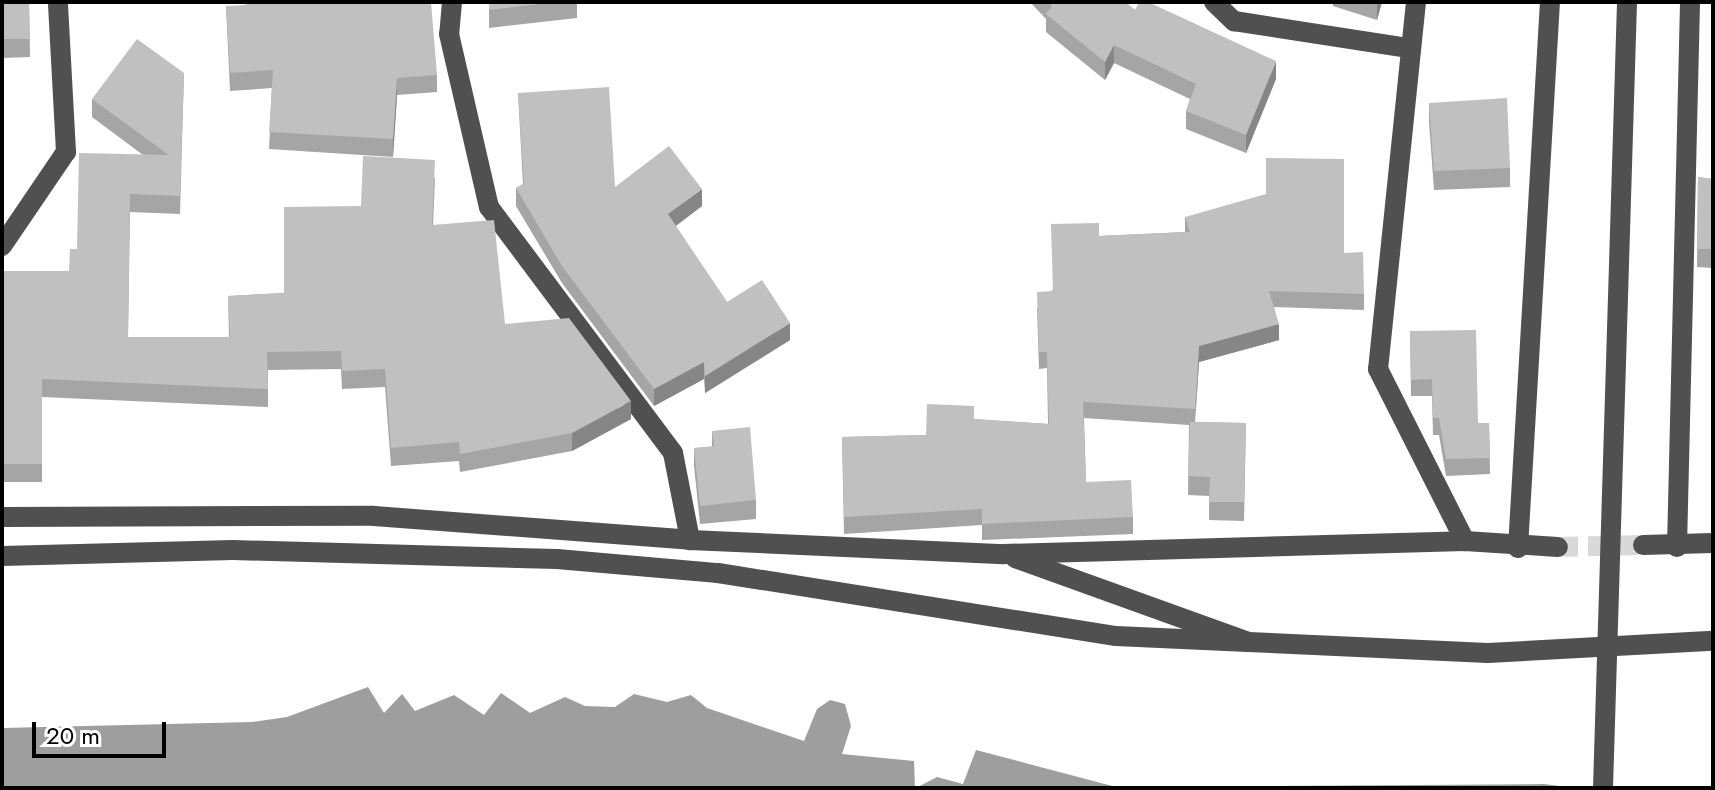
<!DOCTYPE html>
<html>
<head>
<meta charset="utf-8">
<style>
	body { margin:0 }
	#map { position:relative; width:1715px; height:790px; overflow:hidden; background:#fff; font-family:Jost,sans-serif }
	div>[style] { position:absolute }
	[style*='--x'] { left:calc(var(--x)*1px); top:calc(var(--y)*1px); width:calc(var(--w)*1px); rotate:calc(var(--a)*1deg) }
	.water>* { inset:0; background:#9e9e9e }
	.minor-tunnel>* { height:20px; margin-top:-10px; transform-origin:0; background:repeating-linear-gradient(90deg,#d9d9d9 0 20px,transparent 0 30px) }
	.minor>* { height:20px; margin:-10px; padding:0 10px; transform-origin:10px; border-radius:10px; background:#505050 }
	.wall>* { inset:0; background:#a5a5a5 }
	.shaded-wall>* { inset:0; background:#868686 }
	.building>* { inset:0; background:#c0c0c0 }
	span { translate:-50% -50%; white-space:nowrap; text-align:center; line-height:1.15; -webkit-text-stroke:8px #fff; paint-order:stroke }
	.frame { position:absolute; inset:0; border:4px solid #000; pointer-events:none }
	.scale { position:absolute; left:32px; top:722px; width:134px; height:36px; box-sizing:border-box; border:4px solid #000; border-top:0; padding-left:10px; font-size:24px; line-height:28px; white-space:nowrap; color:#000; -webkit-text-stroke:6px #fff; paint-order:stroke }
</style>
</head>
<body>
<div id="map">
	<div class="water">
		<div style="clip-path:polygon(368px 687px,384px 713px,402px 694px,415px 711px,454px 695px,484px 715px,501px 693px,530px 713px,565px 697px,585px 706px,615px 707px,634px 694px,667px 702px,691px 695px,707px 708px,804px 741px,817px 709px,830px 700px,845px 704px,851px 726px,842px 754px,914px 761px,915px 788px,2px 788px,2px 728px,252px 722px,287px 717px)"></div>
		<div style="clip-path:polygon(976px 750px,1116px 787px,1544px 784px,1575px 788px,916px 788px,937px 777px,963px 784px)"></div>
	</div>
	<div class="minor-tunnel">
		<div style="--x:1558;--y:547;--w:85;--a:-1.3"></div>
	</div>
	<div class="minor">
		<div style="--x:452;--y:2;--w:32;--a:95"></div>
		<div style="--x:449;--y:34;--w:178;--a:77"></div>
		<div style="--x:489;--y:207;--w:307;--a:53.2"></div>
		<div style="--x:673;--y:453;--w:89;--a:78.9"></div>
		<div style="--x:1214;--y:2;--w:28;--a:44"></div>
		<div style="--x:1234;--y:21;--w:177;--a:8.8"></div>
		<div style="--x:1416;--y:2;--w:369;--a:95.9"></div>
		<div style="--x:1378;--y:369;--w:193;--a:63.2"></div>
		<div style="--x:2;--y:246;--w:114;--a:-55.8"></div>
		<div style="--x:66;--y:152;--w:150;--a:-93.1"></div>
		<div style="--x:2;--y:517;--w:372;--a:-0.2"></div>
		<div style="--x:374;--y:516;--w:317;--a:4.3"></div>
		<div style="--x:690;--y:540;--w:314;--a:2.6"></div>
		<div style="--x:1004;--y:554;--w:461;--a:-1.6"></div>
		<div style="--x:1465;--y:541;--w:93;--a:3.7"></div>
		<div style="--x:1643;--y:545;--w:70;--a:-1.6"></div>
		<div style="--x:1677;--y:547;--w:545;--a:-88.63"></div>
		<div style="--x:1518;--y:548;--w:547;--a:-86.65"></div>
		<div style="--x:2;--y:556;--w:231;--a:-1.5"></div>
		<div style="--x:233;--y:550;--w:324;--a:1.6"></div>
		<div style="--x:557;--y:559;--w:162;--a:5"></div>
		<div style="--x:718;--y:573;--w:403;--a:9"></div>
		<div style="--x:1116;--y:636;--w:132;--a:2.6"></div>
		<div style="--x:1015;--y:558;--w:248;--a:19.8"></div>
		<div style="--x:1248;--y:642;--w:240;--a:2.6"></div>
		<div style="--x:1488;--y:653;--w:225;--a:-3.1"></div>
		<div style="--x:1603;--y:788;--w:786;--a:-88.25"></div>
	</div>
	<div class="wall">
		<div style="clip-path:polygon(2px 2px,29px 2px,30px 57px,2px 58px)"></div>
		<div style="clip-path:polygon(489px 2px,577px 2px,577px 18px,489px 28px)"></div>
		<div style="clip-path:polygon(1030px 2px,1125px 2px,1135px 10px,1276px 79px,1246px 153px,1186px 129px,1186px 111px,1190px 99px,1114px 63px,1105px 80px,1046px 32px,1046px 19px)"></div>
		<div style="clip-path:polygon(1333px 2px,1382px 2px,1377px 20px,1333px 6px)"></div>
		<div style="clip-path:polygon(226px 6px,437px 75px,437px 92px,397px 95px,393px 157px,269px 149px,272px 88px,230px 91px)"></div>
		<div style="clip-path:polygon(184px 73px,180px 214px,130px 212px,128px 337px,229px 337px,228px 296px,284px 293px,361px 206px,435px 178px,433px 225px,505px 324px,631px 419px,572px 451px,460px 472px,459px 461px,391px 466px,385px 387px,342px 389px,341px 369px,268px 370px,268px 407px,42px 397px,42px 482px,2px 482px,2px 271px,69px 271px,77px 249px,143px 155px,92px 117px,92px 99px)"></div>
		<div style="clip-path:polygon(518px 93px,615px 187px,702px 206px,675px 226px,727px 302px,790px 340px,705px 393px,704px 379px,654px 406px,562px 283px,516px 206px,516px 188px,523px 184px)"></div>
		<div style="clip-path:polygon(1429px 103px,1510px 168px,1510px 187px,1434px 190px,1429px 122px)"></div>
		<div style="clip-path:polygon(1698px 177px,1713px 179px,1713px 268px,1697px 267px)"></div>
		<div style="clip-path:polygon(1185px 217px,1344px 253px,1364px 294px,1364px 310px,1274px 307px,1279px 340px,1199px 362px,1195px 422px,1246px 423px,1244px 521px,1209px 520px,1209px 496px,1188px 495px,1189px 425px,1084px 418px,1086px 482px,1133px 517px,1133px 534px,982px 540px,982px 525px,844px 534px,842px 437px,926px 435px,974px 419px,1048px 424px,1047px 368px,1039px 369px,1037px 308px,1099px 236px,1185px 232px)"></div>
		<div style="clip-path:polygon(1410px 331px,1478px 423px,1489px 423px,1490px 474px,1446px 476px,1439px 435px,1433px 435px,1432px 396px,1411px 396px)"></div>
		<div style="clip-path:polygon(712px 431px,756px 500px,756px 519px,700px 524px,694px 466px,694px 448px,712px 447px)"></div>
	</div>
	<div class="shaded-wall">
		<div style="clip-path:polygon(1377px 2px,1382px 2px,1377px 20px)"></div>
		<div style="clip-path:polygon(1114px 45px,1114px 63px,1105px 80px,1105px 62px)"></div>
		<div style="clip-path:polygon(1276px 61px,1276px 79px,1246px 153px,1246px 135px)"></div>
		<div style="clip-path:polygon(397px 78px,397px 95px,393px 157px,393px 139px)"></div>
		<div style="clip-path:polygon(702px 189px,702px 206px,668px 232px,668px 214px)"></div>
		<div style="clip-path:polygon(790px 323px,790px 340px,705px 393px,705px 376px)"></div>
		<div style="clip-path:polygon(1279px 324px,1279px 340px,1199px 362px,1195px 425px,1199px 346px)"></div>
		<div style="clip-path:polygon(704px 362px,704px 379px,654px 406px,654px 389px)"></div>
		<div style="clip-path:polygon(631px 401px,631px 419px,572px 451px,572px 433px)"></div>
	</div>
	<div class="building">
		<div style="clip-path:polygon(2px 2px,29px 2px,30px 39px,2px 39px)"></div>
		<div style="clip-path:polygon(246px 2px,431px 2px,437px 75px,397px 78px,393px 139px,269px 132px,273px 70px,230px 73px,226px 6px,246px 5px)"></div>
		<div style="clip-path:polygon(489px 2px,557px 2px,489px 10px)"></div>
		<div style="clip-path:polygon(1048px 2px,1125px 2px,1135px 10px,1139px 2px,1148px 2px,1276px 61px,1246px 135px,1186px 111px,1196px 84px,1114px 45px,1105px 62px,1046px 14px,1052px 7px)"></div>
		<div style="clip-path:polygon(137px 39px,184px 73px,180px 196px,130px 194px,128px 337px,230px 337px,228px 296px,284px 293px,284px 207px,361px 206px,363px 156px,435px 160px,432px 225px,494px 220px,505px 324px,569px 318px,631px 401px,572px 433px,460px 454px,459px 442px,391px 448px,385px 369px,342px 371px,341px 351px,267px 352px,268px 389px,42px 379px,42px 464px,2px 464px,2px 271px,69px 271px,70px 249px,77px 249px,79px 153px,169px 155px,92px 99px)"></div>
		<div style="clip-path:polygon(609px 87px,615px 187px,669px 146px,702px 189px,668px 214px,727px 302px,762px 280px,790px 323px,705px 376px,704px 362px,654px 389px,562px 266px,516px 188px,524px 184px,518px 93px)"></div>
		<div style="clip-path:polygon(1507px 98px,1510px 168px,1434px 171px,1429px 103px)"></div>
		<div style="clip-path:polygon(1266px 158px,1344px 159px,1344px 253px,1363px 252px,1364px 294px,1269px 291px,1279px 324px,1199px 346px,1195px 409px,1083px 402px,1086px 482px,1131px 480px,1133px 517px,982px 524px,982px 509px,844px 517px,842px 437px,926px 435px,927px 404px,974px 406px,974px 419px,1049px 424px,1047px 352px,1039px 352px,1037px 292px,1053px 291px,1051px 224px,1099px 223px,1099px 236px,1190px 232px,1185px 217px,1266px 194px)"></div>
		<div style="clip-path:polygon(1698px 177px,1713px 179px,1713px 249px,1697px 249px)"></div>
		<div style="clip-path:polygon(1476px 330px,1478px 423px,1489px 423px,1490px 458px,1446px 459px,1439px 418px,1433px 418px,1432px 379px,1411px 380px,1410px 331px)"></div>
		<div style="clip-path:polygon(1190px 422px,1246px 423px,1244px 502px,1209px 502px,1210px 477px,1188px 476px)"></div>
		<div style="clip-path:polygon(750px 427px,756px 500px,700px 506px,694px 448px,714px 446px,712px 431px)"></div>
	</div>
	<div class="frame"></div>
	<div class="scale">20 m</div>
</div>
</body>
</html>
